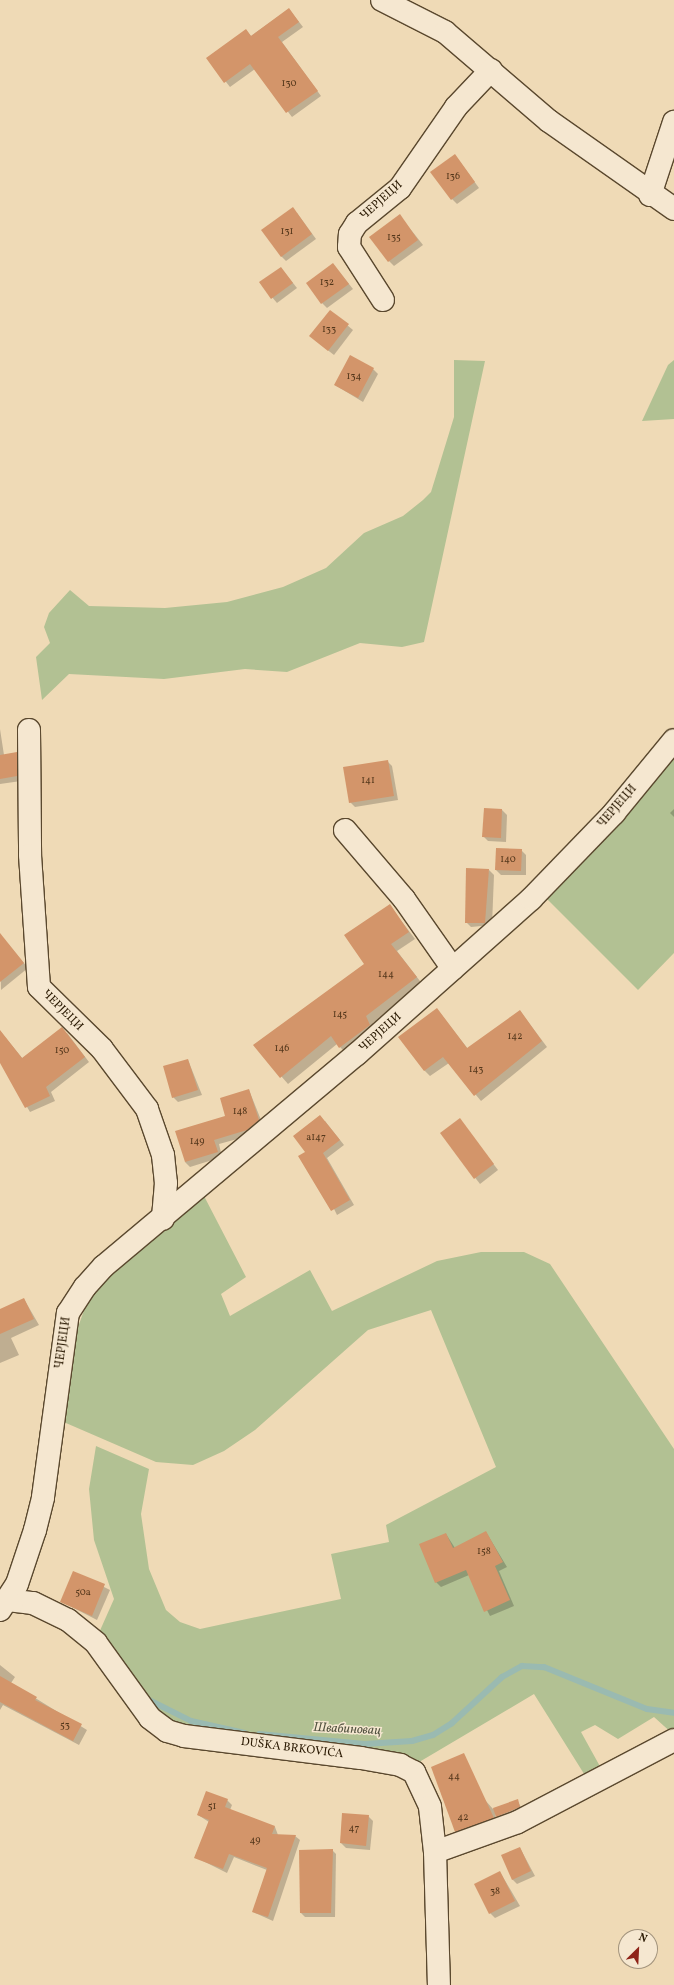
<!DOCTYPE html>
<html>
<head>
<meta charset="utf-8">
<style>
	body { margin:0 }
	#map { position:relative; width:674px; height:1985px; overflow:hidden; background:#efdab6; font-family:Vollkorn,serif }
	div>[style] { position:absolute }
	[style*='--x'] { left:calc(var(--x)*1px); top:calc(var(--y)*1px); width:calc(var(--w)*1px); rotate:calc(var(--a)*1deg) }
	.green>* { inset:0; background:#b2c193 }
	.shadow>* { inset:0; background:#0003 }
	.stream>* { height:6px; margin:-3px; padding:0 3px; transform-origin:3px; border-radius:3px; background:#9abab1 }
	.building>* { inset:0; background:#d3956a }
	.roads { filter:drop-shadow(1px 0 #5a482e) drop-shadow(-1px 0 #5a482e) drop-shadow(0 1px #5a482e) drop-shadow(0 -1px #5a482e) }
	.minor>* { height:22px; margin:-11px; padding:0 11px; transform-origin:11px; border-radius:11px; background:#f5e7d0 }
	span { translate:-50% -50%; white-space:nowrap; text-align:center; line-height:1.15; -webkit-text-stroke:3px #f5e7d0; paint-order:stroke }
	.number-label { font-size:10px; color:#54371b }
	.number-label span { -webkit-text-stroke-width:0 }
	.street-label { font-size:12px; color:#291801 }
	.water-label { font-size:13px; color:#51513f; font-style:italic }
	.north { position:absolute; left:618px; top:1929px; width:40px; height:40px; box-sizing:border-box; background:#f5e7d0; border:1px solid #a3947d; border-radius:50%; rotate:24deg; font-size:11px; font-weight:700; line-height:16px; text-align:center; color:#291801 }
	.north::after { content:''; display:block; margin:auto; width:14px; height:18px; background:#8f2418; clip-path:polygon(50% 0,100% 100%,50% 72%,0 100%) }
</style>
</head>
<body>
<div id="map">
	<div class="green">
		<div style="clip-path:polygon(454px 360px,485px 361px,424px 642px,402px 647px,360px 643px,287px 672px,245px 669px,164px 679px,69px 674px,42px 700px,36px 657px,50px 643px,44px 627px,49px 613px,70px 590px,89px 606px,165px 608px,227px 602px,283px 587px,326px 568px,364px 533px,403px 516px,423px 500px,431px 492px,454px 417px)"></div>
		<div style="clip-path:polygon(674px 360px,674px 419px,642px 421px,668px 365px)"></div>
		<div style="clip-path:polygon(674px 755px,674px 953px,638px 990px,543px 895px)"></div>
		<div style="clip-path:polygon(204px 1196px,246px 1277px,221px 1294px,230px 1316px,310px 1270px,332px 1311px,437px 1261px,481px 1252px,524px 1252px,550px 1264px,674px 1449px,674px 1735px,654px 1717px,618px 1739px,595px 1725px,581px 1732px,602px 1770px,586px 1777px,534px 1694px,404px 1771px,185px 1744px,94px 1644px,114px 1599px,94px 1540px,89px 1489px,96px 1446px,149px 1469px,141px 1514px,149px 1569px,166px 1610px,180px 1622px,200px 1629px,341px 1599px,331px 1554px,389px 1542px,386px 1525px,496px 1467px,431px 1310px,368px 1330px,255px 1430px,224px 1451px,193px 1465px,156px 1462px,59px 1420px,72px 1344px,87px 1302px,99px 1282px)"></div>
	</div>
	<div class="shadow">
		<div style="clip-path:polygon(289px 9px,303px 27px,282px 42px,321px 96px,292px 117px,255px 69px,230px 87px,207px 58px,246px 30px,251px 36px)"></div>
		<div style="clip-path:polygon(455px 155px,479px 188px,457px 204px,452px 199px)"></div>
		<div style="clip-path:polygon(297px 213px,316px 239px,286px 261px,281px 256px)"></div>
		<div style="clip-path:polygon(404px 221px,423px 245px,394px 266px,389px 261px)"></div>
		<div style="clip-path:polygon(333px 264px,353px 289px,327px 308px,322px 303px)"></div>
		<div style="clip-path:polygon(281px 268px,297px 288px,277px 303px,260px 283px)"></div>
		<div style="clip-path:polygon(330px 311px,353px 330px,334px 355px,316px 341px)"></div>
		<div style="clip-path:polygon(373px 369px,378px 374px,363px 402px,335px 385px)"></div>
		<div style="clip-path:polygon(0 729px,4px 755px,16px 753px,21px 758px,21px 781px,0 784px)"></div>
		<div style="clip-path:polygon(387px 761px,392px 766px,398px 800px,355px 807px,350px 802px)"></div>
		<div style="clip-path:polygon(485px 809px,502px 810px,507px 815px,506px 842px,488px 841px,483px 836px)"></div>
		<div style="clip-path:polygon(674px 809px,674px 817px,670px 813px)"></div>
		<div style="clip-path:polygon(521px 850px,526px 855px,526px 875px,501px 875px,496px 870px)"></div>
		<div style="clip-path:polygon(489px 870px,494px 875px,492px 925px,471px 927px,466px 922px)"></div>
		<div style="clip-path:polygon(390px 906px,415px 939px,397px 951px,423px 985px,373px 1023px,377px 1032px,347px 1054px,337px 1044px,288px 1084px,254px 1045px,365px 964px)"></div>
		<div style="clip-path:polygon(0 943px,9px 945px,28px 968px,1px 990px)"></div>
		<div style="clip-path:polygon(437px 1009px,468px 1049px,520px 1011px,547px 1047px,481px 1101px,449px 1063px,430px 1076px,424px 1070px)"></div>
		<div style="clip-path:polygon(0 1031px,23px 1059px,67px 1033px,89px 1062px,51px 1092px,55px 1101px,30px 1112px,0 1061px)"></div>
		<div style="clip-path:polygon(188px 1060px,202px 1095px,178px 1102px,173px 1097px)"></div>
		<div style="clip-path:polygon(249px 1090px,263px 1125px,252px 1135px,219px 1144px,222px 1157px,190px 1167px,185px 1162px)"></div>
		<div style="clip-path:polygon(460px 1120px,498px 1170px,480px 1184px,441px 1133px)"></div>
		<div style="clip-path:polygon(325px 1121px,344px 1145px,327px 1158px,354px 1205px,337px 1215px,306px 1152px)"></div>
		<div style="clip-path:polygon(24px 1299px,39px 1325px,11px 1338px,19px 1355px,0 1363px,0 1310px)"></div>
		<div style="clip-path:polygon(486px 1532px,507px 1567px,499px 1571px,514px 1606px,490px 1616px,469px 1575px,441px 1587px,436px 1582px,446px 1534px,455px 1548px)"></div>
		<div style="clip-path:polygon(74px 1572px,110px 1590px,97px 1620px,62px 1602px)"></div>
		<div style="clip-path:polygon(0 1665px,15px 1677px,11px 1683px,87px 1730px,79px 1745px,3px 1705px,0 1710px)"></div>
		<div style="clip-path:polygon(463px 1754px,485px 1800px,493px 1809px,517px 1800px,522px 1809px,500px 1818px,495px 1813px,497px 1822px,460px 1836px,456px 1831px)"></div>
		<div style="clip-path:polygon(227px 1800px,232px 1805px,230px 1810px,275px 1827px,278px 1835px,295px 1836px,300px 1840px,273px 1921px,253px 1912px,267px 1870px,234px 1857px,227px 1873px,195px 1857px,209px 1822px,198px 1815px)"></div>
		<div style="clip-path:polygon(368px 1816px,373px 1821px,370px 1850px,346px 1848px,341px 1843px)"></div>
		<div style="clip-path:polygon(520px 1848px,535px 1876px,517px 1884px,512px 1879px)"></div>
		<div style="clip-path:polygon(332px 1850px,336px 1854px,335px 1917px,305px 1917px,301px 1913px)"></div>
		<div style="clip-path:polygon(500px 1872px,520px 1906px,495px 1918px,490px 1913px)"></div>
	</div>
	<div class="stream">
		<div style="--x:147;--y:1699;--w:49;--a:26.6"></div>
		<div style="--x:191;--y:1721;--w:55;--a:12.5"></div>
		<div style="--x:259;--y:1734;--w:106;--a:5.4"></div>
		<div style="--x:365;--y:1744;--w:47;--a:-3.7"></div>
		<div style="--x:412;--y:1741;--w:22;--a:-16"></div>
		<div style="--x:433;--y:1735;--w:22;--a:-32"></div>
		<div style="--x:452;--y:1723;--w:68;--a:-42.6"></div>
		<div style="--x:502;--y:1677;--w:23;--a:-29"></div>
		<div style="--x:522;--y:1666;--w:22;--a:3"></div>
		<div style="--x:544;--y:1667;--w:111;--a:22.2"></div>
		<div style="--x:647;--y:1709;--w:27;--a:8"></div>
	</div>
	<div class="building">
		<div style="clip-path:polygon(289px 8px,299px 22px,278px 37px,318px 91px,286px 113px,250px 64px,224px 83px,206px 58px,246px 29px,251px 36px)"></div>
		<div style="clip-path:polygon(455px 154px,475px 182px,451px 200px,430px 172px)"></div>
		<div style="clip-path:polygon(293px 207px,312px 234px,281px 257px,261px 230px)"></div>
		<div style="clip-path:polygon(400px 214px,418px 240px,388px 262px,369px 237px)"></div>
		<div style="clip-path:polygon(333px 263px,349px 284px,321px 304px,306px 283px)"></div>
		<div style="clip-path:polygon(281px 267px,293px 283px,271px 299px,259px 282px)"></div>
		<div style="clip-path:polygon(330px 310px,349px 324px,328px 351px,309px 336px)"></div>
		<div style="clip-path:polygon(350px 355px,374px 368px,358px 398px,334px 385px)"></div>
		<div style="clip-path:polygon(17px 752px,17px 776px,0 779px,0 755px)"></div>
		<div style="clip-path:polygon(388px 760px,394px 796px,349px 803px,343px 767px)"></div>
		<div style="clip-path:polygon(484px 808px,502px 809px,501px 838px,482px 837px)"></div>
		<div style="clip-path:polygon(496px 848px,522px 849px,521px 871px,495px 870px)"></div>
		<div style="clip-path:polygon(466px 868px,489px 869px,485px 923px,465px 923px)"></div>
		<div style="clip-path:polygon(390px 904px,409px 932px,391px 944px,417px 977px,366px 1016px,370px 1025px,339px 1048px,331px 1036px,280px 1078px,253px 1045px,364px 964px,344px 935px)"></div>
		<div style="clip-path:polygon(0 933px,24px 963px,0 982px)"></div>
		<div style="clip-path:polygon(437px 1008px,467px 1048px,520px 1010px,542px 1041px,474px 1096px,443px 1057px,424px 1071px,398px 1037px)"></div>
		<div style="clip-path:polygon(62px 1027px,85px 1057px,46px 1087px,50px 1096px,25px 1108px,0 1063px,0 1030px,22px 1058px)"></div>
		<div style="clip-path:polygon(188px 1059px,198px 1090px,172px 1098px,163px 1066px)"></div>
		<div style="clip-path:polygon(249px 1089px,259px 1120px,247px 1130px,214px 1140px,218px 1152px,185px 1162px,175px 1131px,225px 1116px,220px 1098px)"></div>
		<div style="clip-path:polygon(320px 1115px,340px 1140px,323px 1153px,350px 1200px,331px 1211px,298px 1156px,305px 1152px,293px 1136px)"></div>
		<div style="clip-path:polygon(460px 1118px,494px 1164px,474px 1179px,440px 1133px)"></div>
		<div style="clip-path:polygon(24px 1298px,34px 1319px,0 1334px,0 1309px)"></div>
		<div style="clip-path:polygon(486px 1531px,503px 1562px,495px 1566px,510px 1600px,484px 1612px,466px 1570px,435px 1583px,419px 1544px,446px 1533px,453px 1548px)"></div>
		<div style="clip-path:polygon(73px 1571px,105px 1584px,92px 1616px,60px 1602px)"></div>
		<div style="clip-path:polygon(0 1676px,37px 1697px,35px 1700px,82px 1724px,73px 1741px,0 1702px)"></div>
		<div style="clip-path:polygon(464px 1753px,494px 1818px,455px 1832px,431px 1767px)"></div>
		<div style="clip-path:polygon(206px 1791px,228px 1799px,225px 1807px,275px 1826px,272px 1834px,296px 1835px,268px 1917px,252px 1912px,267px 1868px,229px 1854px,223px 1869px,194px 1858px,209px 1820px,197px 1815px)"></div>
		<div style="clip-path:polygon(518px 1799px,520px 1807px,496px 1817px,493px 1808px)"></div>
		<div style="clip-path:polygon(342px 1813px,369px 1815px,366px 1846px,340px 1843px)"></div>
		<div style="clip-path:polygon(520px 1847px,531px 1871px,512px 1880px,501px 1855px)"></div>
		<div style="clip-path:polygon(333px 1849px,331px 1913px,300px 1913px,299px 1850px)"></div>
		<div style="clip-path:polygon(500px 1871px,515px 1901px,489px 1914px,474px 1884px)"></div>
	</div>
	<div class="roads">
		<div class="minor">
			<div style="--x:382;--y:0;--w:71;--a:26.9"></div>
			<div style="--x:445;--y:32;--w:137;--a:40.6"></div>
			<div style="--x:549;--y:121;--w:153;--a:35.1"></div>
			<div style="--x:650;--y:195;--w:77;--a:-71.8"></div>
			<div style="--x:383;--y:300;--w:63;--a:-122.7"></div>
			<div style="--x:349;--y:247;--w:13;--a:-86"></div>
			<div style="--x:350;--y:234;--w:13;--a:-58"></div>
			<div style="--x:357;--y:223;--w:55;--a:-39.1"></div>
			<div style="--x:400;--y:188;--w:98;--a:-55.3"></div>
			<div style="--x:456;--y:107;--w:51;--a:-46.6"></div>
			<div style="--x:29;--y:730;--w:125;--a:89.5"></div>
			<div style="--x:30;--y:855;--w:132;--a:86.1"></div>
			<div style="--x:39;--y:987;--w:88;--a:44.5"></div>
			<div style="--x:102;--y:1049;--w:75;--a:53.1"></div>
			<div style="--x:147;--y:1109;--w:49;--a:70.8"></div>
			<div style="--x:163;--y:1155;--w:28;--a:84"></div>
			<div style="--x:166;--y:1183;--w:36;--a:95"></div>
			<div style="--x:345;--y:830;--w:91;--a:49.5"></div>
			<div style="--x:404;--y:899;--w:85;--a:55"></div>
			<div style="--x:8;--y:1600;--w:25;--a:7"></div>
			<div style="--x:33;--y:1603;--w:39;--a:26"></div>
			<div style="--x:68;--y:1620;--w:36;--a:39"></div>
			<div style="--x:96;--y:1643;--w:92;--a:54.2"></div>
			<div style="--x:150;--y:1718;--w:21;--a:37"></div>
			<div style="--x:167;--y:1731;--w:18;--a:16"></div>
			<div style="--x:184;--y:1736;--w:178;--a:7.1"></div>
			<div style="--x:361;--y:1758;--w:40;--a:10"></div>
			<div style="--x:400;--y:1765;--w:16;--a:27"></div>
			<div style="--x:414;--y:1772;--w:38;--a:65"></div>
			<div style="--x:430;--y:1807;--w:45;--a:83.7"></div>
			<div style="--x:435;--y:1852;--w:133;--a:88.3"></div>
			<div style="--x:0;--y:1610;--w:31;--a:-57"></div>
			<div style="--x:17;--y:1584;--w:57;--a:-71.6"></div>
			<div style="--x:35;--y:1530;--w:34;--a:-76"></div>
			<div style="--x:43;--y:1497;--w:186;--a:-82.3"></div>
			<div style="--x:68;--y:1313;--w:31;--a:-57"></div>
			<div style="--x:85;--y:1287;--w:28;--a:-48"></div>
			<div style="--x:104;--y:1266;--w:330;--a:-40"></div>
			<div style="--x:357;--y:1054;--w:233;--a:-41.7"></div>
			<div style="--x:531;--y:899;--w:120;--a:-46"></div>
			<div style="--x:614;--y:813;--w:94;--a:-50.6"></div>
			<div style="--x:435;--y:1852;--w:88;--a:-19.9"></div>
			<div style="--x:518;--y:1822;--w:176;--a:-27.7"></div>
		</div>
	</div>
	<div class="number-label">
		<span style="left:289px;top:84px">130</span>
		<span style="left:453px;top:177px">136</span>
		<span style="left:287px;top:232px">131</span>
		<span style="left:394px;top:238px">135</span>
		<span style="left:327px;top:283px">132</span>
		<span style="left:329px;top:330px">133</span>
		<span style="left:354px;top:377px">134</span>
		<span style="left:368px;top:781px">141</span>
		<span style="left:508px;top:860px">140</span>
		<span style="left:386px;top:975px">144</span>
		<span style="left:340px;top:1015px">145</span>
		<span style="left:515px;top:1037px">142</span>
		<span style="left:282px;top:1049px">146</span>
		<span style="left:62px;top:1051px">150</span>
		<span style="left:476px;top:1070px">143</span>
		<span style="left:240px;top:1112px">148</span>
		<span style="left:316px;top:1138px">a147</span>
		<span style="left:197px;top:1142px">149</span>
		<span style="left:484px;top:1552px">158</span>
		<span style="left:83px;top:1593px">50a</span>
		<span style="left:65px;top:1726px">53</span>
		<span style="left:454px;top:1777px">44</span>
		<span style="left:212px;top:1807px">51</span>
		<span style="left:463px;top:1818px">42</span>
		<span style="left:354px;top:1829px">47</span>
		<span style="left:255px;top:1841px">49</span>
		<span style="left:495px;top:1892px">38</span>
	</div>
	<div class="street-label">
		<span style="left:382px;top:201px;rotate:-42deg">ЧЕРЈЕЦИ</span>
		<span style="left:618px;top:807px;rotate:-49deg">ЧЕРЈЕЦИ</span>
		<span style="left:62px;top:1011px;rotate:45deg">ЧЕРЈЕЦИ</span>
		<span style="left:381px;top:1033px;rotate:-42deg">ЧЕРЈЕЦИ</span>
		<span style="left:64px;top:1343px;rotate:-82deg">ЧЕРЈЕЦИ</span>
		<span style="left:292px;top:1749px;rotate:7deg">DUŠKA BRKOVIĆA</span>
	</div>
	<div class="water-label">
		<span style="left:347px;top:1730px;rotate:3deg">Швабиновац</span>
	</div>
	<div class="north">N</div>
</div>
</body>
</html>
